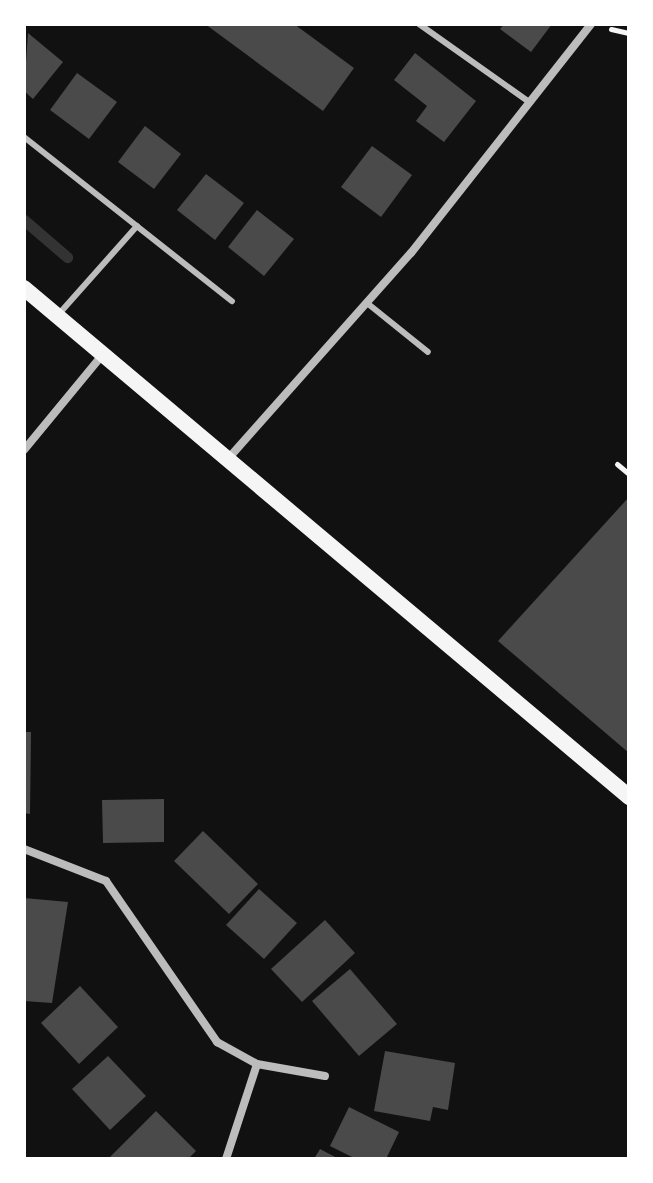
<!DOCTYPE html>
<html>
<head>
<meta charset="utf-8">
<style>
	body { margin:0 }
	#map { position:relative; width:653px; height:1183px; overflow:hidden; background:#111; font-family:Karla,sans-serif }
	div>[style] { position:absolute }
	[style*='--x'] { left:calc(var(--x)*1px); top:calc(var(--y)*1px); width:calc(var(--w)*1px); rotate:calc(var(--a)*1deg) }
	.stream>* { height:11px; margin:-5.5px; padding:0 5.5px; transform-origin:5.5px; border-radius:5.5px; background:#333 }
	.building>* { inset:0; background:#4a4a4a }
	.path>* { height:5px; margin:-2.5px; padding:0 2.5px; transform-origin:2.5px; border-radius:2.5px; background:#f5f5f5 }
	.service>* { height:6px; margin:-3px; padding:0 3px; transform-origin:3px; border-radius:3px; background:#bcbcbc }
	.minor>* { height:8px; margin:-4px; padding:0 4px; transform-origin:4px; border-radius:4px; background:#bcbcbc }
	.secondary>* { height:16px; margin:-8px; padding:0 8px; transform-origin:8px; border-radius:8px; background:#f5f5f5 }
	span { translate:-50% -50%; white-space:nowrap; text-align:center; line-height:1.15; -webkit-text-stroke:8px #fff; paint-order:stroke }
	.frame { position:absolute; inset:0; border:26px solid #fff; pointer-events:none }
</style>
</head>
<body>
<div id="map">
	<div class="stream">
		<div style="--x:24;--y:220;--w:57;--a:40.7"></div>
	</div>
	<div class="building">
		<div style="clip-path:polygon(205px 24px,294px 24px,354px 68px,323px 111px)"></div>
		<div style="clip-path:polygon(504px 24px,552px 24px,531px 52px,500px 29px)"></div>
		<div style="clip-path:polygon(28px 33px,63px 62px,33px 99px,24px 91px)"></div>
		<div style="clip-path:polygon(415px 53px,476px 101px,444px 142px,416px 121px,427px 106px,394px 80px)"></div>
		<div style="clip-path:polygon(77px 73px,117px 102px,89px 139px,50px 110px)"></div>
		<div style="clip-path:polygon(145px 126px,181px 154px,154px 189px,118px 162px)"></div>
		<div style="clip-path:polygon(372px 146px,412px 175px,381px 217px,341px 187px)"></div>
		<div style="clip-path:polygon(206px 174px,244px 203px,215px 240px,177px 210px)"></div>
		<div style="clip-path:polygon(257px 210px,294px 239px,264px 276px,228px 247px)"></div>
		<div style="clip-path:polygon(629px 497px,629px 753px,498px 641px)"></div>
		<div style="clip-path:polygon(24px 732px,31px 732px,30px 814px,24px 813px)"></div>
		<div style="clip-path:polygon(164px 799px,164px 842px,103px 843px,102px 800px)"></div>
		<div style="clip-path:polygon(203px 831px,258px 884px,229px 914px,174px 861px)"></div>
		<div style="clip-path:polygon(259px 889px,297px 923px,264px 959px,226px 925px)"></div>
		<div style="clip-path:polygon(24px 898px,68px 902px,52px 1003px,24px 1001px)"></div>
		<div style="clip-path:polygon(325px 920px,355px 953px,302px 1002px,271px 969px)"></div>
		<div style="clip-path:polygon(350px 969px,397px 1024px,359px 1056px,312px 1001px)"></div>
		<div style="clip-path:polygon(80px 986px,118px 1027px,79px 1064px,41px 1023px)"></div>
		<div style="clip-path:polygon(385px 1051px,455px 1063px,448px 1110px,433px 1107px,430px 1121px,374px 1111px)"></div>
		<div style="clip-path:polygon(108px 1056px,146px 1096px,110px 1130px,72px 1089px)"></div>
		<div style="clip-path:polygon(349px 1107px,399px 1132px,386px 1159px,356px 1159px,330px 1146px)"></div>
		<div style="clip-path:polygon(156px 1111px,196px 1151px,188px 1159px,108px 1159px)"></div>
		<div style="clip-path:polygon(320px 1149px,339px 1159px,314px 1159px)"></div>
	</div>
	<div class="path">
		<div style="--x:611;--y:29;--w:18;--a:13"></div>
		<div style="--x:617;--y:464;--w:16;--a:40"></div>
	</div>
	<div class="service">
		<div style="--x:419;--y:24;--w:135;--a:35.3"></div>
		<div style="--x:24;--y:137;--w:265;--a:38.3"></div>
		<div style="--x:367;--y:303;--w:78;--a:38.8"></div>
		<div style="--x:58;--y:315;--w:119;--a:-48.4"></div>
	</div>
	<div class="minor">
		<div style="--x:24;--y:450;--w:126;--a:-50.5"></div>
		<div style="--x:227;--y:460;--w:277;--a:-48.4"></div>
		<div style="--x:411;--y:253;--w:291;--a:-51.8"></div>
		<div style="--x:24;--y:849;--w:88;--a:21.3"></div>
		<div style="--x:106;--y:881;--w:196;--a:55.4"></div>
		<div style="--x:217;--y:1042;--w:46;--a:28.8"></div>
		<div style="--x:257;--y:1064;--w:69;--a:10"></div>
		<div style="--x:226;--y:1159;--w:100;--a:-71.9"></div>
	</div>
	<div class="secondary">
		<div style="--x:24;--y:288;--w:791;--a:40.07"></div>
	</div>
	<div class="frame"></div>
</div>
</body>
</html>
